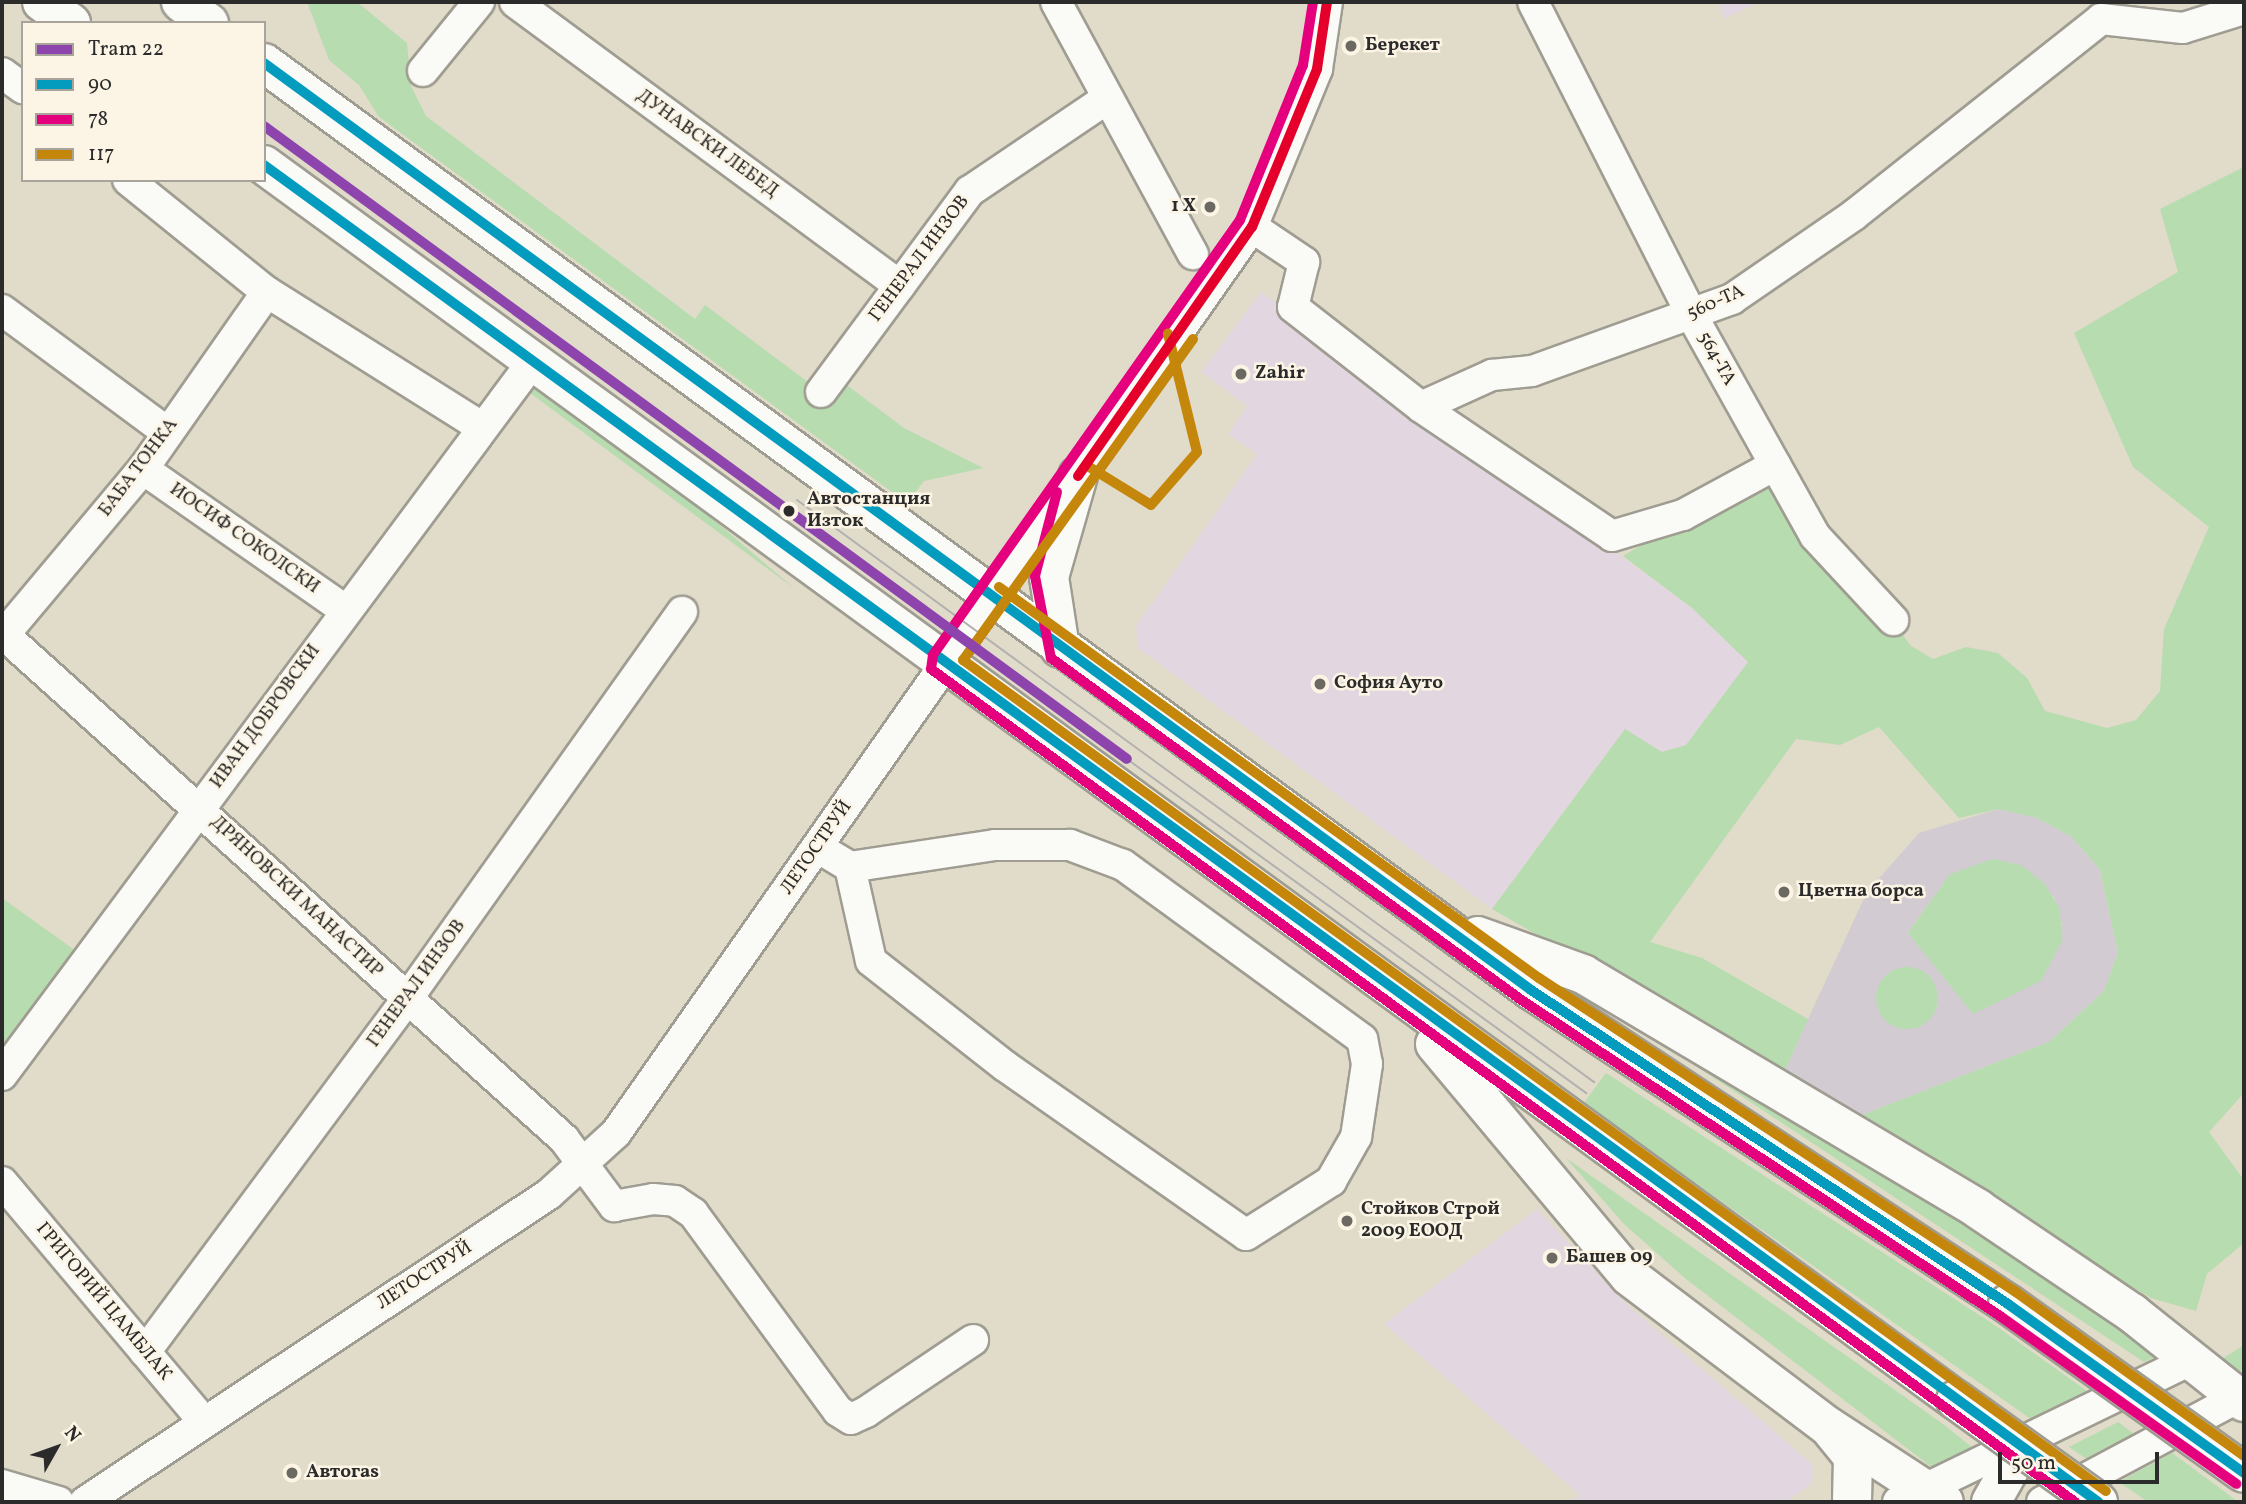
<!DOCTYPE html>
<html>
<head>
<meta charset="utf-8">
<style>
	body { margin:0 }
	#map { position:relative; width:2246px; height:1504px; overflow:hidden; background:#e1dbc9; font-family:Vollkorn,serif }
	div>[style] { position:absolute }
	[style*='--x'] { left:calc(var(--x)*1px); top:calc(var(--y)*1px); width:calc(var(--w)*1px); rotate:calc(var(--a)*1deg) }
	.built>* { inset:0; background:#e2d7e0 }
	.industrial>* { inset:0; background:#d2ccd2 }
	.green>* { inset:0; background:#b6dcaf }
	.round { border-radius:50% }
	.roads { filter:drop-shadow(2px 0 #9f9c91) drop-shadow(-2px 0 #9f9c91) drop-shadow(0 2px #9f9c91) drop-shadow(0 -2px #9f9c91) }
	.minor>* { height:30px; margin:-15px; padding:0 15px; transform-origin:15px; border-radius:15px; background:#fafaf7 }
	.major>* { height:38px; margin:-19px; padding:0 19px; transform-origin:19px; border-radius:19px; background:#fafaf7 }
	.tram>* { height:2px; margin:-1px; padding:0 1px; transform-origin:1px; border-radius:1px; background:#b2b1af }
	.bridges { filter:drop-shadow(2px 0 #9f9c91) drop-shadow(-2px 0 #9f9c91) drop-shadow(0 2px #9f9c91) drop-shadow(0 -2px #9f9c91) }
	.major-bridge>* { height:38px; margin:-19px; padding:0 19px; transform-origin:19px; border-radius:19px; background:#fafaf7 }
	.bus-1>* { height:10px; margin:-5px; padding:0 5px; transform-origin:5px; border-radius:5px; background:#049cbe }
	.bus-2>* { height:10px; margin:-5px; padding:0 5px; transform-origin:5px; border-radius:5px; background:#e5007d }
	.bus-3>* { height:10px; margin:-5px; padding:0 5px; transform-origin:5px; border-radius:5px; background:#c4870b }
	.bus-4>* { height:10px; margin:-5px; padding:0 5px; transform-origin:5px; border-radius:5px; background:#e4002b }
	.tram-1>* { height:10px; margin:-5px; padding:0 5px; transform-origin:5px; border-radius:5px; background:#8e44ad }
	.dots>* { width:19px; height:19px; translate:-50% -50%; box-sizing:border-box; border:4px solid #fcf5e5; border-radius:50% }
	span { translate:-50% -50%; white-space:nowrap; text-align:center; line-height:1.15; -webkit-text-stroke:5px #fcf5e5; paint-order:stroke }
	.poi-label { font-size:19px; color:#2b2b2b; font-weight:700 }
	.left { translate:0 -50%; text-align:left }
	.right { translate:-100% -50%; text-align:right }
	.street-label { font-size:19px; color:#2b2b2b }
	.stop-label { font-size:19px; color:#2b2b2b; font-weight:700 }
	.frame { position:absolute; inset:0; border:4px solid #2b2b2b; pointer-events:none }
	.legend { position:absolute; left:21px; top:21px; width:245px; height:161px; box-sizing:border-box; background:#fcf5e5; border:2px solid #a8a49b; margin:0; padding:9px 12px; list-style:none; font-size:21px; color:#2b2b2b }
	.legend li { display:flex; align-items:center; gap:14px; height:35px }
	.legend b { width:35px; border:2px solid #a8a49b }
	.north { position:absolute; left:21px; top:1413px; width:70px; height:70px; -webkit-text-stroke:5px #fcf5e5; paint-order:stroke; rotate:50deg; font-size:19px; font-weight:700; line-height:28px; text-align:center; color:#2b2b2b }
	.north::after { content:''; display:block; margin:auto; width:24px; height:32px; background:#2b2b2b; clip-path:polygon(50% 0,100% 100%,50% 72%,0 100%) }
	.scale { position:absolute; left:1998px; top:1452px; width:161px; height:32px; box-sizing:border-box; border:4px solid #2b2b2b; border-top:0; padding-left:9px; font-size:21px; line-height:24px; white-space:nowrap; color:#2b2b2b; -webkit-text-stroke:5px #fcf5e5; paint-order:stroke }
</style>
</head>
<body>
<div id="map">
	<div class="built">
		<div style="clip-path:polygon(1718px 2px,1759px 2px,1724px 19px)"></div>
		<div style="clip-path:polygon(1261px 292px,1692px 608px,1748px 662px,1686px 745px,1662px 752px,1625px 729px,1492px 909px,1138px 648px,1136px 626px,1257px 454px,1228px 434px,1247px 406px,1201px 372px)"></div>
		<div style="clip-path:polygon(1537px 1209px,1624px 1302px,1813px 1465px,1812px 1483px,1786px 1502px,1565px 1502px,1581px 1496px,1384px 1324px)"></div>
	</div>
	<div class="industrial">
		<div style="clip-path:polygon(evenodd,1998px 809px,2037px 818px,2072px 837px,2100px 870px,2118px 952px,2104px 991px,2049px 1042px,1852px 1119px,1783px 1075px,1808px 1019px,1867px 892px,1919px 833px,1998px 809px,1950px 874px,2054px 897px,2062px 925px,1908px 933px,1950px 874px,1998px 809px,1914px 968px,1936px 987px,1937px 1007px,1926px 1023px,1880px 983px,1894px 970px,1914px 968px)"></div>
	</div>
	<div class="green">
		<div style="clip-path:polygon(307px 2px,357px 2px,407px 43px,411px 86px,426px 116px,695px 319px,705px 305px,832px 400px,844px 383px,904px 428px,983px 468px,924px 481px,907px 503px,379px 117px,359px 85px,329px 60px)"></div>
		<div style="clip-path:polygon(2244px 167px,2244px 1093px,2209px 1132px,2244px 1180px,2244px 1243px,2207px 1274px,2196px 1311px,2151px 1298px,1852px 1119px,2049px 1042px,2104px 991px,2118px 952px,2100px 870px,2072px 837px,2037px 818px,1998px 809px,1959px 818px,1879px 727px,1840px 745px,1796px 739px,1650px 942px,1702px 958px,1808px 1019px,1783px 1075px,1492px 909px,1625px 729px,1662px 752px,1686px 745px,1748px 662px,1692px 608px,1623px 556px,1775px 465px,1911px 646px,1933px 659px,1966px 647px,1998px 653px,2027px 678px,2045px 711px,2107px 728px,2136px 720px,2160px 691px,2164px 629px,2209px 527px,2133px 467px,2074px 333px,2178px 272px,2160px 209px)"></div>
		<div style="clip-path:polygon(535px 388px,551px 392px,675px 487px,795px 589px,526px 390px)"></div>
		<div style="clip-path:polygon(1993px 859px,2021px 865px,2045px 884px,2060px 910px,2062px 941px,2041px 981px,1973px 1014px,1908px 933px,1950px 874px)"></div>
		<div style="clip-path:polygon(2px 898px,87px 959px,2px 1075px)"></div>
		<div class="round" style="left:1876px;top:967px;width:62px;height:62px"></div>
		<div style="clip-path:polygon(1693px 1064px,1951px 1207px,2161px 1354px,2144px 1362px)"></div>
		<div style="clip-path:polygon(1606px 1073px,1996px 1326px,2091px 1394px,2038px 1424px,1583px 1104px)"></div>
		<div style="clip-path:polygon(1566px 1158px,1943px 1424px,1979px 1453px,1938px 1472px,1686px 1279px,1624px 1224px)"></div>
		<div style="clip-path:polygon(2244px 1345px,2244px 1368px,2229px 1379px,2211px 1366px)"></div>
		<div style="clip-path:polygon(2118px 1422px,2135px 1435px,2088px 1460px,2069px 1447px)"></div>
		<div style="clip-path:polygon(2172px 1453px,2221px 1489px,2238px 1502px,2148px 1502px,2119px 1482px)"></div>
	</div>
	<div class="roads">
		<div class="minor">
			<div style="--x:515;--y:2;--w:478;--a:36.4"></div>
			<div style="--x:1056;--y:2;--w:287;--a:61.5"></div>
			<div style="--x:1533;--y:2;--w:350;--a:63.1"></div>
			<div style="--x:1691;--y:314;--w:254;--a:60.8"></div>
			<div style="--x:1815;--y:536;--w:115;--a:47.1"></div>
			<div style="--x:423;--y:71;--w:89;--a:-50.9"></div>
			<div style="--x:2;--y:73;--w:26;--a:36"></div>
			<div style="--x:128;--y:180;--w:179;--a:38.9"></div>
			<div style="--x:267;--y:292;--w:252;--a:32.2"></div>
			<div style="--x:1252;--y:227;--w:63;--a:33.9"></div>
			<div style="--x:1304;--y:262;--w:46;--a:103.7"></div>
			<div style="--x:1293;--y:307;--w:162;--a:38"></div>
			<div style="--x:1421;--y:407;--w:78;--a:-24.3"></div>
			<div style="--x:1492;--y:375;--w:40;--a:-5.7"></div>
			<div style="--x:1532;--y:371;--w:213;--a:-19.8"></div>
			<div style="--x:1732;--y:299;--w:148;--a:-34.5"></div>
			<div style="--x:1854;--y:215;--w:315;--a:-38.4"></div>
			<div style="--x:2101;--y:19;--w:82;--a:6.3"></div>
			<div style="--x:2183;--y:28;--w:64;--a:-17.3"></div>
			<div style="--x:2;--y:310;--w:205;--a:36.5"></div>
			<div style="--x:821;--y:392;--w:250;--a:-53.5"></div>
			<div style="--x:970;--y:191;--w:166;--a:-34"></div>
			<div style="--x:1421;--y:407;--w:230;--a:34"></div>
			<div style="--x:1612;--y:536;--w:74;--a:-16.5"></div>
			<div style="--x:1683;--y:515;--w:105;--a:-28.5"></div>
			<div style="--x:143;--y:469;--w:246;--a:34.9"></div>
			<div style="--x:2;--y:633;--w:756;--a:42"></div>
			<div style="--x:564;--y:1139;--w:84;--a:53.3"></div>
			<div style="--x:614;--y:1206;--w:40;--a:-10"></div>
			<div style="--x:653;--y:1199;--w:22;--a:5"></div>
			<div style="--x:675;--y:1201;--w:22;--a:34"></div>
			<div style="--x:693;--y:1213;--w:245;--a:53.8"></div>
			<div style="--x:838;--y:1411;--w:15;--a:32"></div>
			<div style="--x:851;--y:1419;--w:17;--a:-25"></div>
			<div style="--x:866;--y:1412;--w:129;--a:-33.9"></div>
			<div style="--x:2;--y:637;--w:219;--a:-50"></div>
			<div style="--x:143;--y:469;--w:216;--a:-55"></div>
			<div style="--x:817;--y:847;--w:39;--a:31"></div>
			<div style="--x:850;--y:867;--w:96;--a:77.4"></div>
			<div style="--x:871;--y:961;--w:170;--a:38.1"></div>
			<div style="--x:1005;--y:1066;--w:294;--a:35"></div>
			<div style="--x:1246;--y:1235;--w:101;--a:-32.4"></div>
			<div style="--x:1331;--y:1181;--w:51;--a:-60.4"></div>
			<div style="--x:1356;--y:1137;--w:74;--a:-81.4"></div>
			<div style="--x:1367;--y:1064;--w:25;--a:-101"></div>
			<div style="--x:1362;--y:1039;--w:296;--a:-143.9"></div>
			<div style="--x:1123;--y:865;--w:57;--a:-159.3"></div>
			<div style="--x:1070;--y:845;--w:75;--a:180"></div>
			<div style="--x:995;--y:845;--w:147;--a:171.4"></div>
			<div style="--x:2;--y:1075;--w:890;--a:-53.36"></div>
			<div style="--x:2;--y:1182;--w:314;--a:49.9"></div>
			<div style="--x:145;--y:1352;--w:440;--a:-53.4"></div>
			<div style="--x:407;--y:999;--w:475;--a:-54.6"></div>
			<div style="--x:2;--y:1485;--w:59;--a:16.6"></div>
			<div style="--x:85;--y:1502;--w:557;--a:-33.58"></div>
			<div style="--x:549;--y:1194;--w:91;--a:-42.3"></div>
			<div style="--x:616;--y:1133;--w:1107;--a:-54.93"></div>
			<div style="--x:1252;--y:227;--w:171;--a:-67.6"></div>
			<div style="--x:1317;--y:69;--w:68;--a:-81.5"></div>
			<div style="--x:1898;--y:1502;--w:323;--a:-25.9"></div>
			<div style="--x:2042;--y:1502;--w:221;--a:-28.1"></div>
		</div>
		<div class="major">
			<div style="--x:42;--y:2;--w:36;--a:36"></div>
			<div style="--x:181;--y:2;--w:35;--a:37"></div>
			<div style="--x:264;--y:63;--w:1570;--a:36.19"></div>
			<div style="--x:1531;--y:990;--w:571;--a:33.36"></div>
			<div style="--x:264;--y:165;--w:2095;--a:36.13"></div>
			<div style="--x:1060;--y:648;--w:72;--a:-98.8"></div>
			<div style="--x:1049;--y:577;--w:105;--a:-74"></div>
			<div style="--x:1478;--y:936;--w:112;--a:19.9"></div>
			<div style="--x:1583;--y:974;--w:460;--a:30.7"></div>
			<div style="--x:1978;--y:1209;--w:186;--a:34"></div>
			<div style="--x:2132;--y:1313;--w:143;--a:38.5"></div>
			<div style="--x:1435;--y:1044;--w:302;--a:50.1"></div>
			<div style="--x:1629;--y:1276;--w:251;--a:37.1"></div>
			<div style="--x:1829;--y:1427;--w:137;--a:33.1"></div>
			<div style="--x:1832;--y:1431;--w:33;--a:51"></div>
			<div style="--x:1853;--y:1457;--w:45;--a:91.3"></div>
			<div style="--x:1991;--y:1502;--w:63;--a:-60.6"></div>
		</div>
	</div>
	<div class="tram">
		<div style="--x:797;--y:500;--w:987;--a:36.14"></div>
		<div style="--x:1127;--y:759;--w:568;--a:36.04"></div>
	</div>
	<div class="bridges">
		<div class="major-bridge">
			<div style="--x:2008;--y:1304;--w:290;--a:35.6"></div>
			<div style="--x:1956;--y:1400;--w:175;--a:35.7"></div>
		</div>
	</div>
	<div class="bus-1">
		<div style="--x:264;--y:63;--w:1570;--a:36.19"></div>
		<div style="--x:1531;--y:990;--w:571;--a:33.36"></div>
		<div style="--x:2008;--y:1304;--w:290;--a:35.6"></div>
		<div style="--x:264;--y:165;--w:2270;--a:36.09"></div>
	</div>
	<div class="bus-2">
		<div style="--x:1313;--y:2;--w:64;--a:99"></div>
		<div style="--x:1303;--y:65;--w:167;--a:112.1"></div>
		<div style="--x:1240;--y:220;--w:532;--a:125.21"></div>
		<div style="--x:933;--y:655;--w:14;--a:98"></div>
		<div style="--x:931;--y:669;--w:1415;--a:36.06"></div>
		<div style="--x:1057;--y:492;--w:87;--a:104.7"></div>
		<div style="--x:1035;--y:576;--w:84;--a:79"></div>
		<div style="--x:1051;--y:658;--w:583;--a:36.01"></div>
		<div style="--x:1523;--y:1001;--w:572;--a:33.44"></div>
		<div style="--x:2000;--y:1316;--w:290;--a:35.4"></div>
	</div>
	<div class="bus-3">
		<div style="--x:1193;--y:339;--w:395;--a:125.6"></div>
		<div style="--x:963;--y:660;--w:1413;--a:36.02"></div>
		<div style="--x:1086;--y:465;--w:76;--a:31.6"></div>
		<div style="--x:1151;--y:505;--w:70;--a:-49"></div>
		<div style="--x:1197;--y:452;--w:122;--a:-103.8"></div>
		<div style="--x:999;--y:587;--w:667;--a:35.91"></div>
		<div style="--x:1539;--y:978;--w:571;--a:33.36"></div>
		<div style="--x:2016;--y:1292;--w:281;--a:35.7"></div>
	</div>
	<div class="bus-4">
		<div style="--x:1078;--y:476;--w:304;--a:-55.1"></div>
		<div style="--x:1252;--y:227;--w:171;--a:-67.6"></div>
		<div style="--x:1317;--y:69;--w:68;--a:-81.5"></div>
	</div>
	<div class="tram-1">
		<div style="--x:264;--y:126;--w:1070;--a:36.26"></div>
	</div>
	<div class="dots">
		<div style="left:1351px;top:46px;background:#6b6962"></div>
		<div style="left:1210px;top:207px;background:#6b6962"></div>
		<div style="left:1241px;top:374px;background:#6b6962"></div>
		<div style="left:789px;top:511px;background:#2b2b2b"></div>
		<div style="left:1320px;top:684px;background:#6b6962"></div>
		<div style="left:1784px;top:892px;background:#6b6962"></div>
		<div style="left:1347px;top:1221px;background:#6b6962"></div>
		<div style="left:1552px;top:1258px;background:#6b6962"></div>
		<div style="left:292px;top:1473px;background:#6b6962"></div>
	</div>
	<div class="poi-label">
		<span class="left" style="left:1365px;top:46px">Берекет</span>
		<span class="right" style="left:1196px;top:207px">1 Х</span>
		<span class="left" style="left:1255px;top:374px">Zahir</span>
		<span class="left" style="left:1334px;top:684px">София Ауто</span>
		<span class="left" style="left:1798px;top:892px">Цветна борса</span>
		<span class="left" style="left:1361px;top:1221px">Стойков Строй<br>2009 ЕООД</span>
		<span class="left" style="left:1566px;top:1258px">Башев 09</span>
		<span class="left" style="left:306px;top:1473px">Автогаѕ</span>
	</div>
	<div class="street-label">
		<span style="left:707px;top:144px;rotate:36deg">ДУНАВСКИ ЛЕБЕД</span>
		<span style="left:920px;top:259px;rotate:-53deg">ГЕНЕРАЛ ИНЗОВ</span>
		<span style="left:1716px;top:303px;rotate:-24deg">560-ТА</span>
		<span style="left:1716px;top:359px;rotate:61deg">564-ТА</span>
		<span style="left:139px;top:468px;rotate:-53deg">БАБА ТОНКА</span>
		<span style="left:244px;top:539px;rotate:35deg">ИОСИФ СОКОЛСКИ</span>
		<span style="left:266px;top:717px;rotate:-54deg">ИВАН ДОБРОВСКИ</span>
		<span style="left:817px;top:848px;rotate:-55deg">ЛЕТОСТРУЙ</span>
		<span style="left:296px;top:897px;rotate:43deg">ДРЯНОВСКИ МАНАСТИР</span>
		<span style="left:417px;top:984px;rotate:-54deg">ГЕНЕРАЛ ИНЗОВ</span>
		<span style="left:425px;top:1276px;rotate:-33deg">ЛЕТОСТРУЙ</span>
		<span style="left:103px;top:1302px;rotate:50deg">ГРИГОРИЙ ЦАМБЛАК</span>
	</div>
	<div class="stop-label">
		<span class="left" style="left:807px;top:511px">Автостанция<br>Изток</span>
	</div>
	<div class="frame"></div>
	<ul class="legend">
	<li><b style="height:9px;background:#8e44ad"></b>Tram 22</li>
	<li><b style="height:9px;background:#049cbe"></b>90</li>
	<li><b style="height:9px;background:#e5007d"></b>78</li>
	<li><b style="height:9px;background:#c4870b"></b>117</li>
	</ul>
	<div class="north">N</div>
	<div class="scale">50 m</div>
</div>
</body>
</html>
